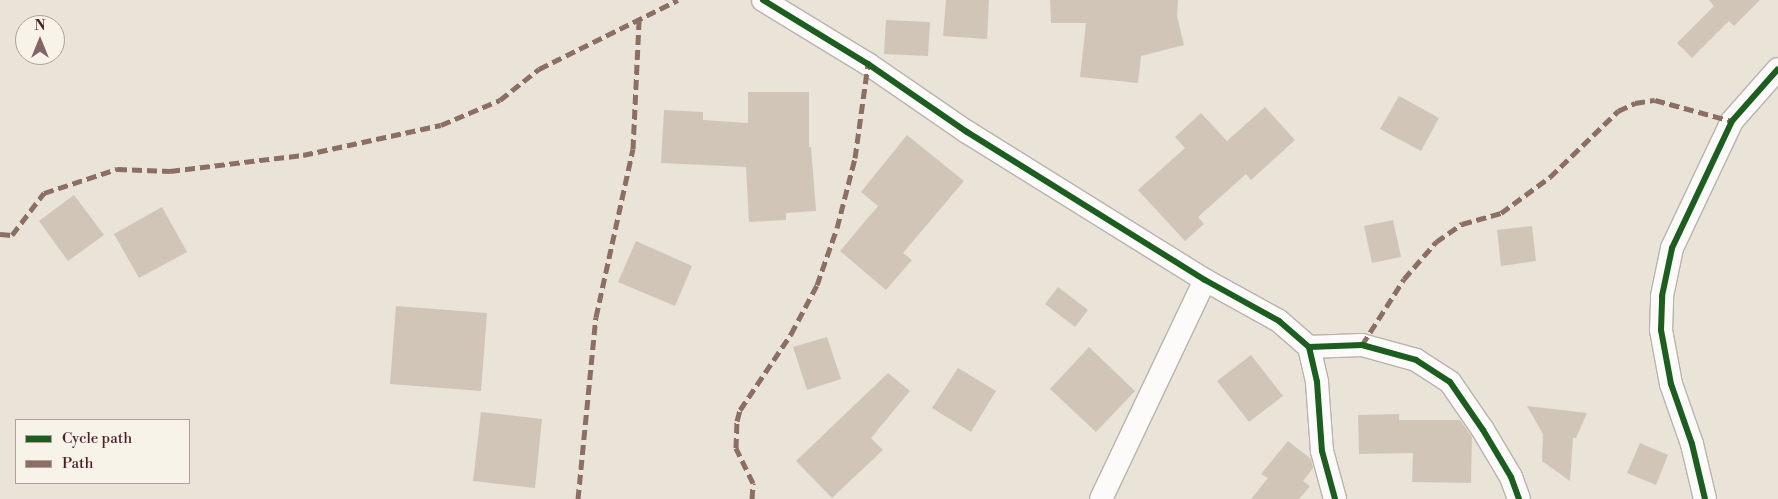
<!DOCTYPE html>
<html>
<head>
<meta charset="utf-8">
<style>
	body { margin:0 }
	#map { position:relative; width:1778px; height:499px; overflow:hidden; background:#e9e4d7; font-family:"Libre Bodoni",serif }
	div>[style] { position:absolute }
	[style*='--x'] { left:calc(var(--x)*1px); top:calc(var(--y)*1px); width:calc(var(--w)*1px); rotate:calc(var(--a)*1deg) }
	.building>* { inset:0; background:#d1c5b8 }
	.roads { filter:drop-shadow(1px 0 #bab2ac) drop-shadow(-1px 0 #bab2ac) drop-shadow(0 1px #bab2ac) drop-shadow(0 -1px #bab2ac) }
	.minor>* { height:22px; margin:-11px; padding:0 11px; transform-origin:11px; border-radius:11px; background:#fcfbf9 }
	.quiet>* { height:5px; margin-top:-2.5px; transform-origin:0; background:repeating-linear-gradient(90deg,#8d6e63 0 10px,transparent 0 15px) }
	.cycleway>* { height:6px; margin:-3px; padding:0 3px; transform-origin:3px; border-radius:3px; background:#1b5e20 }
	span { translate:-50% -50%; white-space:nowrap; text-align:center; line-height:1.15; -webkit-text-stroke:4px #f7f3e8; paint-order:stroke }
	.legend { position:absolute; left:15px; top:419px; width:175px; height:65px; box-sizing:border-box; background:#f7f3e8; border:1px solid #b29e9c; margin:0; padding:6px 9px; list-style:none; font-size:15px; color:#4a1f2b }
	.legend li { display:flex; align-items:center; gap:10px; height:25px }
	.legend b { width:25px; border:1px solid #b29e9c }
	.north { position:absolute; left:15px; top:15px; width:50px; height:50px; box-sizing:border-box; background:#f7f3e8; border:1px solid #b29e9c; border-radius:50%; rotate:0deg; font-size:14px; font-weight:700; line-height:20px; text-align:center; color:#4a1f2b }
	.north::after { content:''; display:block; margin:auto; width:18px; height:22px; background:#826467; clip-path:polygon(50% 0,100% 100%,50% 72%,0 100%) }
</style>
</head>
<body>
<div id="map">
	<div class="building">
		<div style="clip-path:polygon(946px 0,989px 0,987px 39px,943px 36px)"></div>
		<div style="clip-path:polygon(1050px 0,1178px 0,1177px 16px,1184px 45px,1141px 56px,1138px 83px,1080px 77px,1086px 23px,1051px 23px)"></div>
		<div style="clip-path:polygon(1709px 0,1760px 0,1734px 26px,1729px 21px,1692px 58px,1677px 43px,1714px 6px)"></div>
		<div style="clip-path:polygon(886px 20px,930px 22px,928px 56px,884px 54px)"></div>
		<div style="clip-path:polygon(748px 92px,809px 92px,809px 147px,811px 147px,816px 211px,786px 213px,786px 220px,749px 222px,746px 167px,661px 163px,664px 110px,703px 112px,703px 120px,748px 123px)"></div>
		<div style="clip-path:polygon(1399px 96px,1439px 118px,1421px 151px,1380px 129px)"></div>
		<div style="clip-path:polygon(1265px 107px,1295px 140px,1251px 180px,1246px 174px,1198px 217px,1204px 224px,1185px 241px,1138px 190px,1185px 148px,1175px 137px,1201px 113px,1227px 141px)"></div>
		<div style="clip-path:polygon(907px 135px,964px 181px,903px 253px,912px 260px,886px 290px,840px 251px,878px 206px,861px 192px)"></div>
		<div style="clip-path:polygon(74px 195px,104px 235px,68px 261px,39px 221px)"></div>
		<div style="clip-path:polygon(162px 207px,187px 252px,139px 278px,114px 234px)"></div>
		<div style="clip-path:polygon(1393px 220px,1401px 257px,1372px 263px,1364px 226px)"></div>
		<div style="clip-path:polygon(1532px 226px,1536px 261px,1501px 266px,1497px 230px)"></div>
		<div style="clip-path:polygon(636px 241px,692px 266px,675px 306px,618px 282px)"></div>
		<div style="clip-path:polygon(1058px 287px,1088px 310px,1075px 327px,1045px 304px)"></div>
		<div style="clip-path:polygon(396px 306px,487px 313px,481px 391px,390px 384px)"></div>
		<div style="clip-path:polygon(827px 337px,841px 379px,807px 390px,793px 347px)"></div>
		<div style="clip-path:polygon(1089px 347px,1135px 391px,1096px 432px,1050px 389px)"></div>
		<div style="clip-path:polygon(1251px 355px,1283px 396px,1249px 422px,1217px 381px)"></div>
		<div style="clip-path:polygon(958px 368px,996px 391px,971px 432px,932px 408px)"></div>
		<div style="clip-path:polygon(888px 373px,910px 391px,871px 438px,883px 450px,832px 498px,796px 461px)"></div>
		<div style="clip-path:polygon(1527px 406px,1587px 413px,1576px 438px,1573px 438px,1570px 481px,1542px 461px,1543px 434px)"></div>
		<div style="clip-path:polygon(481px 412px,542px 419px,535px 488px,473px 481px)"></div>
		<div style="clip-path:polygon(1399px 414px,1399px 420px,1460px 420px,1472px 437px,1471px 483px,1412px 482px,1413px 453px,1359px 454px,1358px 415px)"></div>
		<div style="clip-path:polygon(1288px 441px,1311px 459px,1313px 468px,1303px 481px,1310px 486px,1299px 499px,1251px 499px,1268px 478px,1261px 474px)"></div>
		<div style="clip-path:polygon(1640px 443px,1668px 455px,1656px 485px,1627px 473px)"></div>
	</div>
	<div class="roads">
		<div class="minor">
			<div style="--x:763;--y:0;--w:123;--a:31.4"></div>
			<div style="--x:868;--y:64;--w:120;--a:34.5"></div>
			<div style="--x:967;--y:132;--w:280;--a:31.9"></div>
			<div style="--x:1205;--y:280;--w:85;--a:29"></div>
			<div style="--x:1279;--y:321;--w:40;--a:41"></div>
			<div style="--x:1309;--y:347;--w:36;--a:77"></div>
			<div style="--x:1317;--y:382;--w:69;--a:85.9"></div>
			<div style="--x:1322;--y:451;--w:50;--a:74.8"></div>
			<div style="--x:1309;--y:347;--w:53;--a:-2.2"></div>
			<div style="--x:1362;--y:345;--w:56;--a:15.5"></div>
			<div style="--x:1416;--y:360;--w:40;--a:32.9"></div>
			<div style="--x:1450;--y:382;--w:58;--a:55.5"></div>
			<div style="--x:1483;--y:430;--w:55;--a:59.2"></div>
			<div style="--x:1511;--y:477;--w:23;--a:70"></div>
			<div style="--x:1101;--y:499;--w:242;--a:-64.6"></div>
			<div style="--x:1705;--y:499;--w:57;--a:-103.3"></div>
			<div style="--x:1692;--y:444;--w:64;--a:-109.3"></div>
			<div style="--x:1671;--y:384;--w:55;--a:-100.5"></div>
			<div style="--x:1661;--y:330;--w:34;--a:-88"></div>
			<div style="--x:1662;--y:296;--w:49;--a:-78.2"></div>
			<div style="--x:1672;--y:248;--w:140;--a:-64.7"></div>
			<div style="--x:1732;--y:121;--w:69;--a:-48.5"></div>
		</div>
	</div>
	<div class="quiet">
		<div style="--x:0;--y:234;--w:12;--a:5"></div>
		<div style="--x:12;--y:235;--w:53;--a:-52.7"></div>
		<div style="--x:44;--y:193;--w:77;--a:-18.2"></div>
		<div style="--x:117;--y:169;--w:53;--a:2.2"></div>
		<div style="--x:170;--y:171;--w:134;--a:-6.9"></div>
		<div style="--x:303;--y:155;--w:141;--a:-12.3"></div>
		<div style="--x:441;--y:125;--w:64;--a:-23"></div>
		<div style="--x:500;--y:100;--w:50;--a:-38.5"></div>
		<div style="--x:539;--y:69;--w:155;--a:-26.4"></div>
		<div style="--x:1362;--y:345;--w:78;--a:-57.5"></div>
		<div style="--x:1404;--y:279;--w:49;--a:-49.1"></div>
		<div style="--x:1436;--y:242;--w:32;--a:-35"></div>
		<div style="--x:1462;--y:224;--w:41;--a:-15.8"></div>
		<div style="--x:1501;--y:213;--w:61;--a:-36.3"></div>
		<div style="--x:1550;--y:177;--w:95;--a:-44.1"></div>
		<div style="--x:1618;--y:111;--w:19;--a:-25"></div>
		<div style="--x:1635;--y:103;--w:20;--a:-9"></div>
		<div style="--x:1655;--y:100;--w:80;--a:15.3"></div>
		<div style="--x:578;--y:499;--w:183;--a:-84.4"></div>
		<div style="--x:596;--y:317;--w:172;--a:-77.6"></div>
		<div style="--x:633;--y:149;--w:129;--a:-87.3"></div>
		<div style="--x:752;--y:499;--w:16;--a:-86"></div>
		<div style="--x:753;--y:483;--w:39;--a:-116"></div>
		<div style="--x:736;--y:448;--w:27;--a:-88"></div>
		<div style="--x:737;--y:421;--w:11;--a:-75"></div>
		<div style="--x:740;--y:410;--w:92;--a:-56.1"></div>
		<div style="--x:791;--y:334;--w:55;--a:-62"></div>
		<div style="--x:817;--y:285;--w:60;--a:-70.7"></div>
		<div style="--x:837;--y:228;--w:72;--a:-75.6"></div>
		<div style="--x:855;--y:158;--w:95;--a:-82.1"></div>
	</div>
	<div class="cycleway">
		<div style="--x:763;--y:0;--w:123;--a:31.4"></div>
		<div style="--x:868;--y:64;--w:120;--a:34.5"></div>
		<div style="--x:967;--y:132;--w:280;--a:31.9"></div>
		<div style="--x:1205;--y:280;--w:85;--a:29"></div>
		<div style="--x:1279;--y:321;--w:40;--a:41"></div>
		<div style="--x:1309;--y:347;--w:36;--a:77"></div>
		<div style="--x:1317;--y:382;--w:69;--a:85.9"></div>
		<div style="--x:1322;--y:451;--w:50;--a:74.8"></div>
		<div style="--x:1309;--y:347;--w:53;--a:-2.2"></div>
		<div style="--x:1362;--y:345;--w:56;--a:15.5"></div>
		<div style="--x:1416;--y:360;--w:40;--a:32.9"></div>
		<div style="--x:1450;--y:382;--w:58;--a:55.5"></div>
		<div style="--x:1483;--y:430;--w:55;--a:59.2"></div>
		<div style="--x:1511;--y:477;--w:23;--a:70"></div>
		<div style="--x:1705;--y:499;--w:57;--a:-103.3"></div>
		<div style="--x:1692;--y:444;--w:64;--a:-109.3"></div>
		<div style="--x:1671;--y:384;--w:55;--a:-100.5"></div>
		<div style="--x:1661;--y:330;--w:34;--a:-88"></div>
		<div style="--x:1662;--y:296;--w:49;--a:-78.2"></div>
		<div style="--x:1672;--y:248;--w:140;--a:-64.7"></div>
		<div style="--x:1732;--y:121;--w:69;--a:-48.5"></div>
	</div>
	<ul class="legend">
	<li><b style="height:6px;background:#1b5e20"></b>Cycle path</li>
	<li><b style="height:6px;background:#8d6e63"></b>Path</li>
	</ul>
	<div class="north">N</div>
</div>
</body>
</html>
